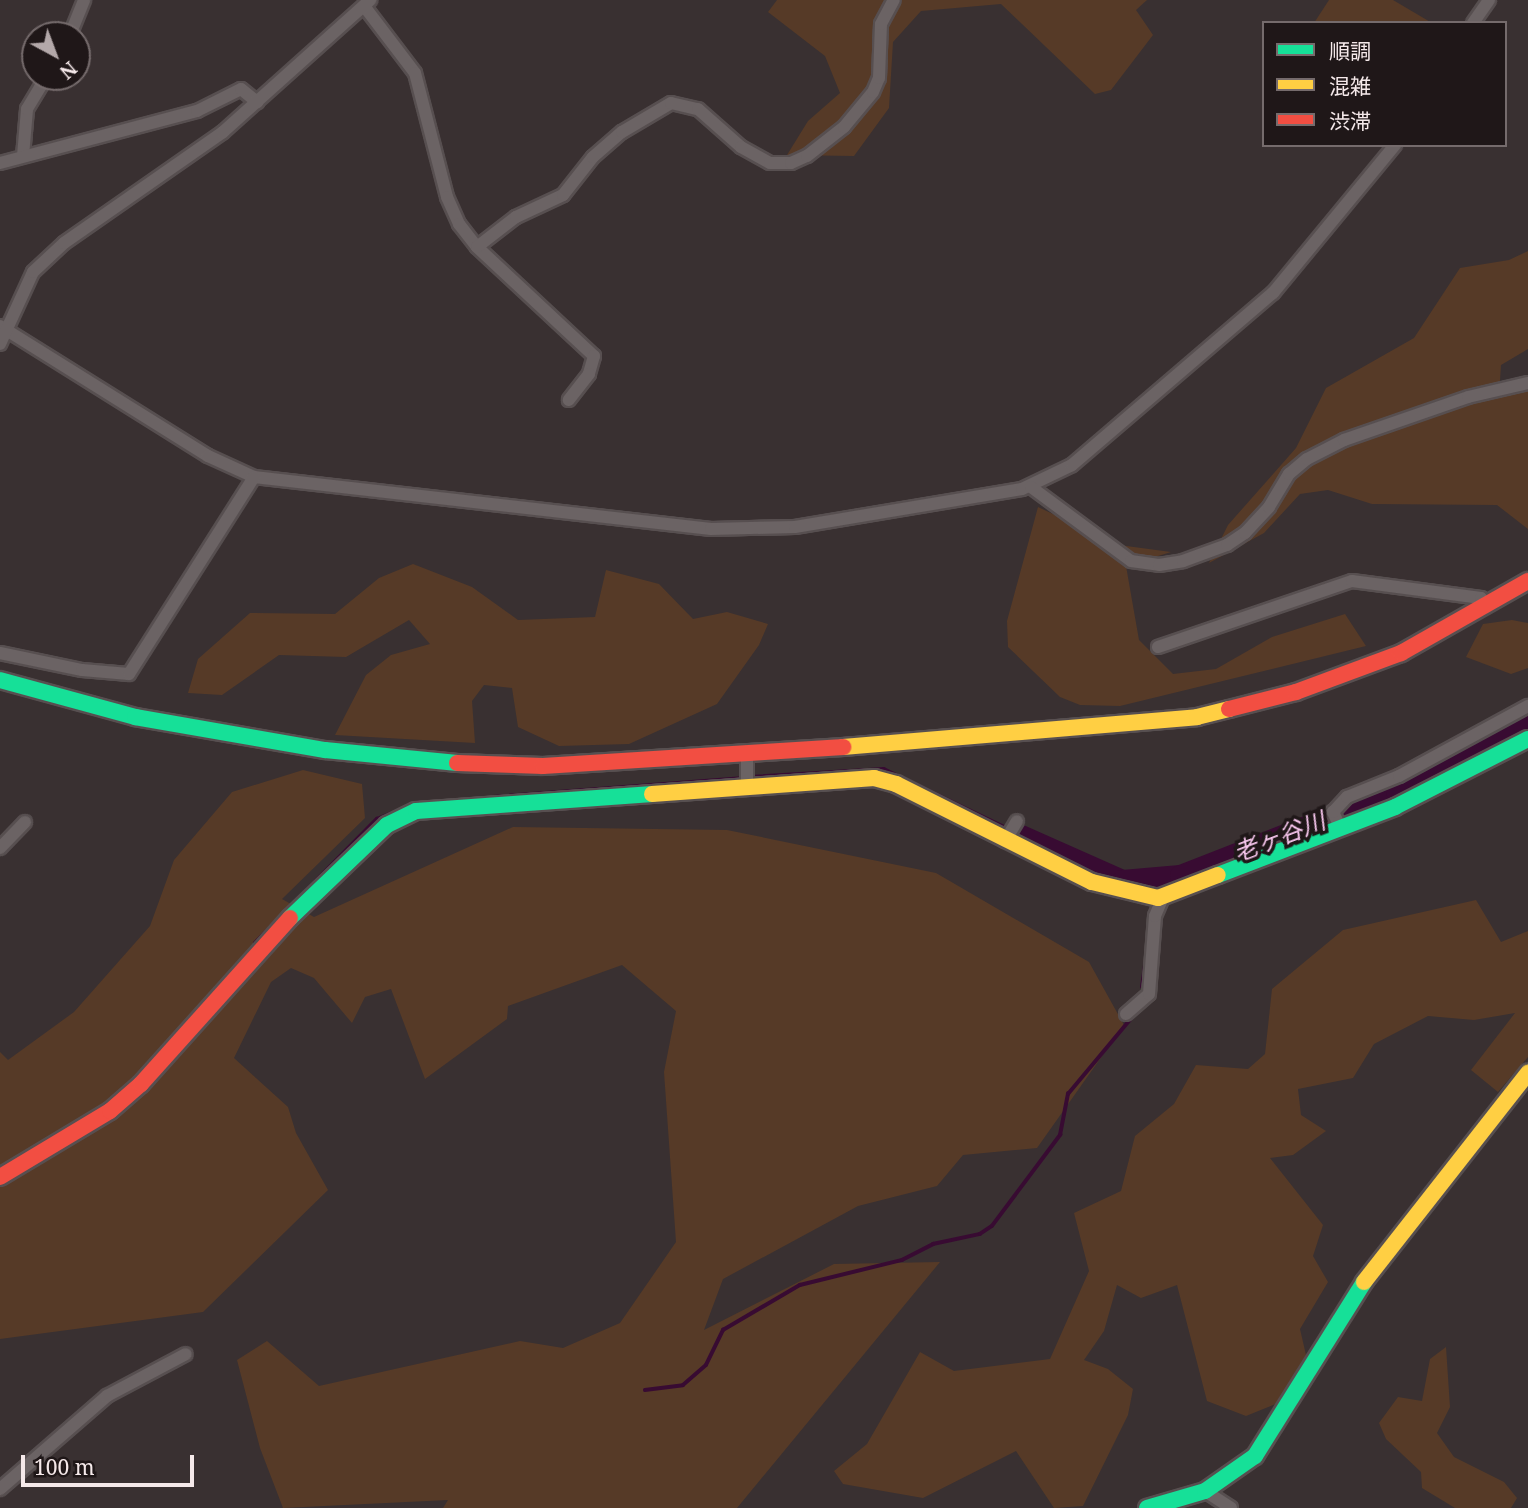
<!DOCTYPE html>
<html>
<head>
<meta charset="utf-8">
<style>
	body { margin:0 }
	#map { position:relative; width:1528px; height:1508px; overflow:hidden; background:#393031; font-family:"Noto Serif","Noto Sans JP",serif }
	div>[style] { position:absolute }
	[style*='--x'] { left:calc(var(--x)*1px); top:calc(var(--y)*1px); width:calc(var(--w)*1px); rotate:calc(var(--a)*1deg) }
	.green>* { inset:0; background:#563a27 }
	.stream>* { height:3.5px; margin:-1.75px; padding:0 1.75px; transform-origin:1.75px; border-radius:1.75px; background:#380b32 }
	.river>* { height:21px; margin:-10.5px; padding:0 10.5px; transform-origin:10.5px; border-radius:10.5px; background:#380b32 }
	.roads { filter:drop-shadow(2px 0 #574f50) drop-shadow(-2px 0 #574f50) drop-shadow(0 2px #574f50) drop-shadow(0 -2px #574f50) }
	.street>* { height:12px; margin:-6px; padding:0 6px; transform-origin:6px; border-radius:6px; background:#6b6364 }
	.fast>* { height:16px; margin:-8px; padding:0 8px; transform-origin:8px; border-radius:8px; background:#16e098 }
	.slow>* { height:16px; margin:-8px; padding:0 8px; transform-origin:8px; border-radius:8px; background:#ffcf43 }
	.jam>* { height:16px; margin:-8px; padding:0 8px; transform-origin:8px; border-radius:8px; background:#f24e42 }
	span { translate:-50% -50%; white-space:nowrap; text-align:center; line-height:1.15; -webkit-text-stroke:7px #1f1718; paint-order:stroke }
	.water-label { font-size:24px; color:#f7c6ed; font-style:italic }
	.legend { position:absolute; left:1262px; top:21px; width:245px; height:126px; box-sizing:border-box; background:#1f1718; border:2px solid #756b6c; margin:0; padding:9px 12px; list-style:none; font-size:21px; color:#f5e9ea }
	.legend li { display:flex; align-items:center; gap:14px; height:35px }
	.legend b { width:35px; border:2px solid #756b6c }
	.north { position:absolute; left:21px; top:21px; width:70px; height:70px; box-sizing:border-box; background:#1f1718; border:2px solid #756b6c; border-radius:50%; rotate:139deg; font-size:19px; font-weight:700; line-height:28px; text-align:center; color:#f5e9ea }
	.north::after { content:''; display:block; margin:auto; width:24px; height:32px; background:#b3a8a9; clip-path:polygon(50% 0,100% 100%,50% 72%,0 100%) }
	.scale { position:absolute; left:21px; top:1455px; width:173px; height:32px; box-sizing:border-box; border:4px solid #f5e9ea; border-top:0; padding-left:9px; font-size:21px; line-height:24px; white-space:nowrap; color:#f5e9ea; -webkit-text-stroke:5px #1f1718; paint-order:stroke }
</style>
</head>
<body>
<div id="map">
	<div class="green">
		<div style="clip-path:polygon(777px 0,1147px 0,1136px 10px,1153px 35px,1111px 90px,1095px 94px,1001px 4px,921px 11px,893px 42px,889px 108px,854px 156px,787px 155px,808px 121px,840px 93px,825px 56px,768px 12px)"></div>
		<div style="clip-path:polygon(1329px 0,1393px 0,1432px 23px,1314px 23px)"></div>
		<div style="clip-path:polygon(1528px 251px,1528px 349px,1501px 365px,1499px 396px,1528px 391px,1528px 529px,1497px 505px,1372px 504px,1328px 490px,1300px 494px,1264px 533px,1209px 563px,1228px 525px,1296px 448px,1326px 388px,1414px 338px,1460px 268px,1509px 260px)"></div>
		<div style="clip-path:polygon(1038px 507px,1119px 545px,1171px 552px,1126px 566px,1139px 640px,1173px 674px,1216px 669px,1272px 637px,1345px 614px,1366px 646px,1120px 706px,1080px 705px,1060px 697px,1008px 647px,1007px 621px)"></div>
		<div style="clip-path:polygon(413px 564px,472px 587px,518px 620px,595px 617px,606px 570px,659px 584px,693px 619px,727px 612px,768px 624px,759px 645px,717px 704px,629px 744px,559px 746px,518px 727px,512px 688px,484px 685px,472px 701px,475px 743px,335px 735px,366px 675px,391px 655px,430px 644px,409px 620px,346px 657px,279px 655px,222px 695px,188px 693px,198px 659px,250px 613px,335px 614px,379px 578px)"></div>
		<div style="clip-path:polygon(1512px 620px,1528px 623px,1528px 668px,1511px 674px,1466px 657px,1483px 624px)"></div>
		<div style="clip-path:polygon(303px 770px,362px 784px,365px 818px,282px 899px,314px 917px,513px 827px,727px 830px,936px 873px,1089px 962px,1124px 1025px,1037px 1148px,963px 1155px,937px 1186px,858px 1206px,723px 1279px,704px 1330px,834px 1264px,940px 1262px,737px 1508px,443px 1508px,448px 1500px,283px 1508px,260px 1448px,237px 1360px,267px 1341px,319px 1386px,520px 1341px,563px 1348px,620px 1323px,676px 1242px,664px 1072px,676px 1011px,622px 965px,508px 1006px,507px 1019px,425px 1079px,391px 989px,365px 997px,352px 1023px,314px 978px,291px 968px,271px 982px,234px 1058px,288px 1107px,296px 1133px,328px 1190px,203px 1312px,0 1339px,0 1052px,8px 1060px,74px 1012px,150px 926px,174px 860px,232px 792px)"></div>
		<div style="clip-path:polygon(1476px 900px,1501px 942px,1528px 931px,1528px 1057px,1498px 1092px,1471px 1070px,1515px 1013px,1474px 1020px,1428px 1016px,1374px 1044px,1353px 1078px,1298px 1089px,1301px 1115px,1326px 1131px,1293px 1155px,1270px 1158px,1323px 1225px,1313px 1256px,1328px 1282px,1300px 1329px,1306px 1355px,1283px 1401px,1246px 1416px,1207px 1401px,1177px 1285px,1141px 1298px,1117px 1285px,1104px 1331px,1084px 1360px,1108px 1369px,1133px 1389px,1128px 1415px,1083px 1506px,1054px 1508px,1016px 1451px,923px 1498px,843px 1484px,834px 1471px,867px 1444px,920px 1352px,954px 1371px,1050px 1359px,1089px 1271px,1074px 1213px,1121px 1191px,1135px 1136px,1174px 1104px,1196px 1065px,1248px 1069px,1265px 1054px,1272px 989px,1343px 930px)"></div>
		<div style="clip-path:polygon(1446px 1347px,1450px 1407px,1437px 1433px,1454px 1457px,1504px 1482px,1517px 1498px,1511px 1508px,1455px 1508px,1422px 1488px,1421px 1472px,1386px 1439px,1379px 1423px,1398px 1397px,1422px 1401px,1430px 1359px)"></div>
	</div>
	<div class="stream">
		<div style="--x:751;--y:777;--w:133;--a:-3.4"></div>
		<div style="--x:884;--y:769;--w:152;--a:25.7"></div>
		<div style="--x:493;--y:797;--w:252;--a:-4.3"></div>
		<div style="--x:1153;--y:891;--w:11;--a:-85"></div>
		<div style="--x:255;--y:943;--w:174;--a:-45.5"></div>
		<div style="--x:377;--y:819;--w:45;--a:-22"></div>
		<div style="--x:1142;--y:987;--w:29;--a:-82"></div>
		<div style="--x:645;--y:1390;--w:38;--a:-7"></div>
		<div style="--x:683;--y:1385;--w:30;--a:-41"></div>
		<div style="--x:706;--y:1365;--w:39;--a:-64"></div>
		<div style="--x:723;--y:1330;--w:89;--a:-30.3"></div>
		<div style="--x:800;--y:1285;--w:105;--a:-13.8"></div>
		<div style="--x:902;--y:1260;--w:35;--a:-27"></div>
		<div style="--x:933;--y:1244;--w:48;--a:-12"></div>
		<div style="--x:980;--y:1234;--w:14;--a:-34"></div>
		<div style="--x:992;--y:1226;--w:114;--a:-53.2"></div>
		<div style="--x:1060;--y:1135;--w:42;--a:-79"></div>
		<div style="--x:1068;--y:1094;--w:103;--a:-50.1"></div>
	</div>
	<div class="river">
		<div style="--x:1021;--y:835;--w:111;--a:24"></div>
		<div style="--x:1122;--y:880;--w:58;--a:-4.9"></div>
		<div style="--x:1180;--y:875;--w:232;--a:-21.3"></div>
		<div style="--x:1396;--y:791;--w:149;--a:-27.9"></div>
	</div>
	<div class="roads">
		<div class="street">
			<div style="--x:364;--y:6;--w:84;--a:52.7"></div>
			<div style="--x:415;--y:73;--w:128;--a:75.5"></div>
			<div style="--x:447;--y:197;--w:30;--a:66"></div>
			<div style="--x:459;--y:224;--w:29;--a:52"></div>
			<div style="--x:477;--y:247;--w:160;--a:43"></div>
			<div style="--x:594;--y:356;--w:19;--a:106"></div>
			<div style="--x:589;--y:374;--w:33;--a:128"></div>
			<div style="--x:1473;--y:23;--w:28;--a:-55"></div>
			<div style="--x:70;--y:35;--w:38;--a:-68"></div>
			<div style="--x:23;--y:156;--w:47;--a:-85.1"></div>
			<div style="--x:27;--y:109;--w:37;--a:-59"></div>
			<div style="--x:0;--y:163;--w:204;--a:-14.8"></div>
			<div style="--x:197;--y:111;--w:49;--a:-26.6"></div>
			<div style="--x:241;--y:89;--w:21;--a:39"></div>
			<div style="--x:477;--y:247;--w:49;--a:-37.6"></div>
			<div style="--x:516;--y:217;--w:52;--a:-25.1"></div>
			<div style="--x:563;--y:195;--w:48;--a:-51.7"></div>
			<div style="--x:593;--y:157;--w:38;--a:-41"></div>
			<div style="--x:622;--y:132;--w:57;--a:-30.6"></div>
			<div style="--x:671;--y:103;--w:28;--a:13"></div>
			<div style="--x:698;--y:109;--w:57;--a:41.5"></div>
			<div style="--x:741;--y:147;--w:33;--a:29"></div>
			<div style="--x:770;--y:163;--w:21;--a:0"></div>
			<div style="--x:791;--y:163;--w:17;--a:-24"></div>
			<div style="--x:807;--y:156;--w:47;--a:-38.1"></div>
			<div style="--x:844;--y:127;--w:45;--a:-50.4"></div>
			<div style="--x:873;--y:92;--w:15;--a:-67"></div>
			<div style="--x:879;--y:78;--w:54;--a:-87.9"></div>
			<div style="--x:881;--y:24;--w:27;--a:-62"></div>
			<div style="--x:0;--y:326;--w:245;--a:32"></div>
			<div style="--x:208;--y:456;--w:51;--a:24.5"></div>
			<div style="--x:254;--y:477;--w:460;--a:6.5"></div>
			<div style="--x:711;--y:529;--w:84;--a:-1.4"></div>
			<div style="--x:795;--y:527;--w:230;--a:-9.5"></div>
			<div style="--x:1022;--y:489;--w:55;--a:-25.6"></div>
			<div style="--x:1072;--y:465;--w:265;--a:-40.6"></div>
			<div style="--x:1273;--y:293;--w:192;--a:-50.5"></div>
			<div style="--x:0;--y:344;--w:79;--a:-65.4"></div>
			<div style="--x:33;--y:272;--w:42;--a:-43.1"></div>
			<div style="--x:64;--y:243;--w:194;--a:-34.9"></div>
			<div style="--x:223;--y:132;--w:198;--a:-41.9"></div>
			<div style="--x:1031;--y:487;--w:124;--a:36.5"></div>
			<div style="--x:1131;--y:561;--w:28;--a:8"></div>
			<div style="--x:1159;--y:565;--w:24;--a:-9"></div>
			<div style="--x:1183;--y:561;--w:47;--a:-20"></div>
			<div style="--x:1227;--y:545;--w:22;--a:-34"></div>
			<div style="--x:1245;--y:533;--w:35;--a:-47"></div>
			<div style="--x:1269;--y:507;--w:39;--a:-59"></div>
			<div style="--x:1289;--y:474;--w:23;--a:-40"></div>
			<div style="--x:1307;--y:459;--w:42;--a:-27.2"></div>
			<div style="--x:1344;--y:440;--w:131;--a:-19.1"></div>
			<div style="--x:1468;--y:397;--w:62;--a:-13.1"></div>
			<div style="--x:1158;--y:647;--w:205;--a:-18.8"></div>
			<div style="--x:1352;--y:581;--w:130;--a:7.5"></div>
			<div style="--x:1481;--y:598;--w:10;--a:61"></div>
			<div style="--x:0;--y:653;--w:84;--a:11.7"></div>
			<div style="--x:82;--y:670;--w:47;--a:4.9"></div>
			<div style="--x:129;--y:674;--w:233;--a:-57.6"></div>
			<div style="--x:747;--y:782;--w:27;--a:-90"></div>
			<div style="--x:1340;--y:827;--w:17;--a:-115"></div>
			<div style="--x:1333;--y:812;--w:21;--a:-47"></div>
			<div style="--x:1347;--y:797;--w:56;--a:-22"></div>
			<div style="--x:1399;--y:776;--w:147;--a:-28.5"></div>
			<div style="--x:1005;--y:841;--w:23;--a:-59"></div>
			<div style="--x:0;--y:848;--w:36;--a:-46"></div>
			<div style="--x:1126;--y:1014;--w:30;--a:-41"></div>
			<div style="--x:1149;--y:994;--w:78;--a:-85.6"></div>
			<div style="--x:1155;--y:916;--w:21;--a:-67"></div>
			<div style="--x:0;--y:1489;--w:142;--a:-41"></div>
			<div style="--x:107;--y:1396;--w:89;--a:-28"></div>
			<div style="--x:1205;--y:1491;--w:31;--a:33"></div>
		</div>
		<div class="fast">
			<div style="--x:0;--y:680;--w:140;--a:15.3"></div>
			<div style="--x:135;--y:717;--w:193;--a:9.9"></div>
			<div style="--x:325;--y:750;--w:133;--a:5.6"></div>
			<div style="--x:1218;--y:875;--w:190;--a:-21"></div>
			<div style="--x:1395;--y:807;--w:149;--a:-27.1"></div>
			<div style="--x:290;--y:918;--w:134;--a:-43.8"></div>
			<div style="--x:387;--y:825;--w:32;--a:-26"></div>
			<div style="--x:416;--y:811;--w:237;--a:-4.1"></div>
			<div style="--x:1147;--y:1508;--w:60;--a:-16.3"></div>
			<div style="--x:1205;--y:1491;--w:61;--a:-35"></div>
			<div style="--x:1255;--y:1456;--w:205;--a:-57.9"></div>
		</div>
		<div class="slow">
			<div style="--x:843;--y:747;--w:355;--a:-4.8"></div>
			<div style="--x:1197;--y:717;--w:33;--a:-14"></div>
			<div style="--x:652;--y:794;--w:223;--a:-4.1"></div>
			<div style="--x:874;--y:778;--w:23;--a:15"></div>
			<div style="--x:896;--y:784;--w:219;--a:26.6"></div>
			<div style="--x:1092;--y:882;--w:68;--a:13.6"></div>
			<div style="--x:1158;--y:898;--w:64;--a:-21"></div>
			<div style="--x:1364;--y:1282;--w:266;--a:-51.9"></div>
		</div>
		<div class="jam">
			<div style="--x:1229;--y:709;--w:69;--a:-14.2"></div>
			<div style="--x:1296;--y:692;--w:112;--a:-20.4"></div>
			<div style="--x:1401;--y:653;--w:146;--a:-29.6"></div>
			<div style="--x:457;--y:763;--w:86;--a:2"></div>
			<div style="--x:543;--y:766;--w:301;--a:-3.6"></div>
			<div style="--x:0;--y:1177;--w:128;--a:-31"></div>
			<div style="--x:110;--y:1111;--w:41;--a:-41.1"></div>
			<div style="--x:141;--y:1084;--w:223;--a:-48.1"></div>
		</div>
	</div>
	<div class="water-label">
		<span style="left:1279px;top:836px;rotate:-21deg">老ヶ谷川</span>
	</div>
	<ul class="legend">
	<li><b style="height:9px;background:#16e098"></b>順調</li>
	<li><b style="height:9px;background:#ffcf43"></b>混雑</li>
	<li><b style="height:9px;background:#f24e42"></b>渋滞</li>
	</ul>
	<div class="north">N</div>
	<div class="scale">100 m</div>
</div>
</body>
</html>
